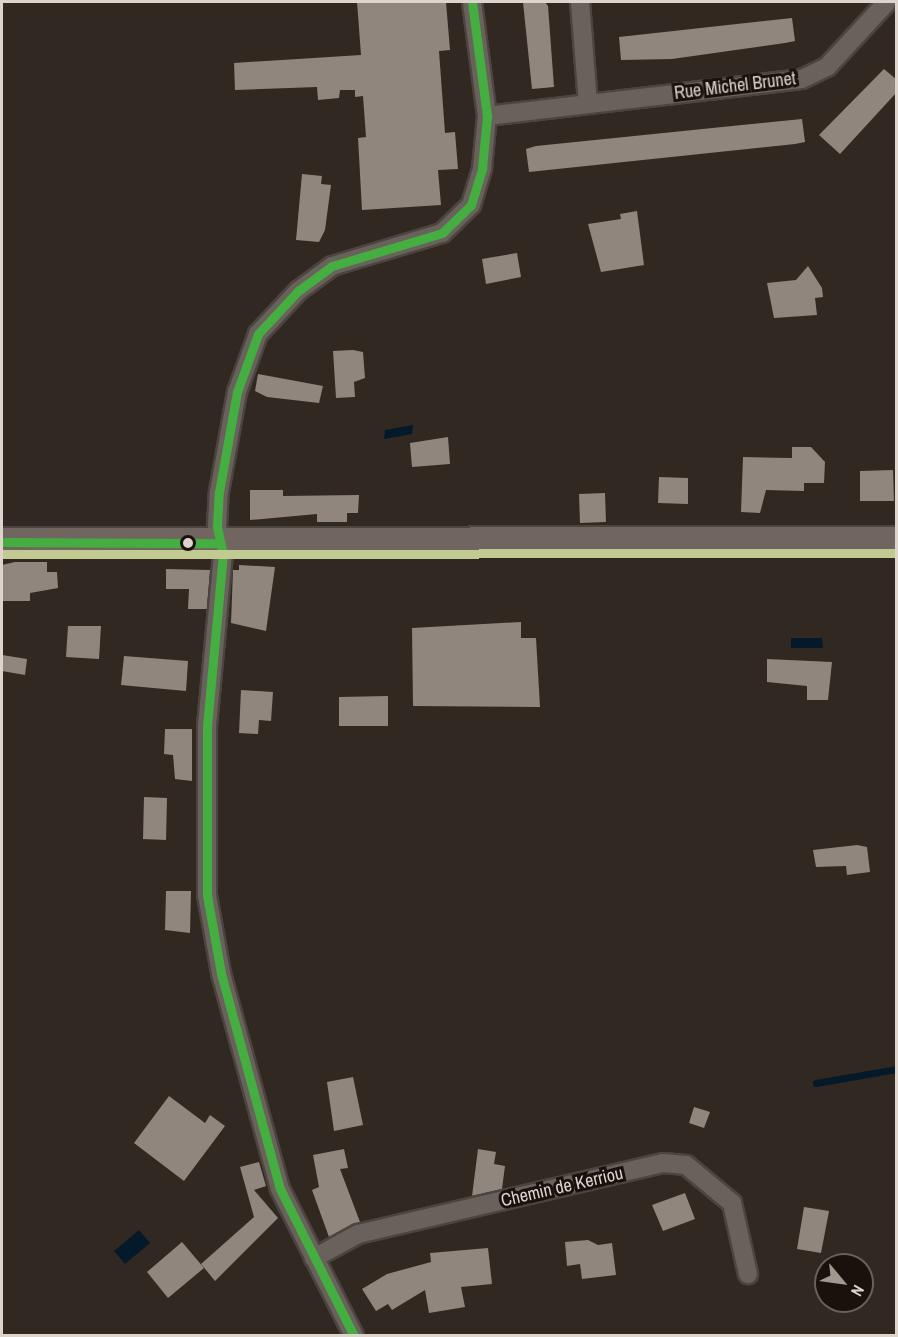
<!DOCTYPE html>
<html>
<head>
<meta charset="utf-8">
<style>
	body { margin:0 }
	#map { position:relative; width:898px; height:1337px; overflow:hidden; background:#312821; font-family:"Archivo Narrow",sans-serif }
	div>[style] { position:absolute }
	[style*='--x'] { left:calc(var(--x)*1px); top:calc(var(--y)*1px); width:calc(var(--w)*1px); rotate:calc(var(--a)*1deg) }
	.water>* { inset:0; background:#04192a }
	.stream>* { height:7px; margin:-3.5px; padding:0 3.5px; transform-origin:3.5px; border-radius:3.5px; background:#04192a }
	.building>* { inset:0; background:#91867e }
	.roads { filter:drop-shadow(2px 0 #4c443e) drop-shadow(-2px 0 #4c443e) drop-shadow(0 2px #4c443e) drop-shadow(0 -2px #4c443e) }
	.street>* { height:18px; margin:-9px; padding:0 9px; transform-origin:9px; border-radius:9px; background:#69625c }
	.primary>* { height:28px; margin:-14px; padding:0 14px; transform-origin:14px; border-radius:14px; background:#70655f }
	.bus-1>* { height:9px; margin:-4.5px; padding:0 4.5px; transform-origin:4.5px; border-radius:4.5px; background:#45ae40 }
	.bus-2>* { height:9px; margin:-4.5px; padding:0 4.5px; transform-origin:4.5px; border-radius:4.5px; background:#c1ca90 }
	.dots>* { width:16px; height:16px; translate:-50% -50%; box-sizing:border-box; border:3px solid #19120c; border-radius:50% }
	span { translate:-50% -50%; white-space:nowrap; text-align:center; line-height:1.15; -webkit-text-stroke:6px #19120c; paint-order:stroke }
	.street-label { font-size:18px; color:#dfd4cc }
	.frame { position:absolute; inset:0; border:3px solid #dfd4cc; pointer-events:none }
	.north { position:absolute; left:814px; top:1253px; width:60px; height:60px; box-sizing:border-box; background:#19120c; border:2px solid #686059; border-radius:50%; rotate:119deg; font-size:16px; font-weight:700; line-height:24px; text-align:center; color:#dfd4cc }
	.north::after { content:''; display:block; margin:auto; width:21px; height:27px; background:#a29890; clip-path:polygon(50% 0,100% 100%,50% 72%,0 100%) }
</style>
</head>
<body>
<div id="map">
	<div class="water">
		<div style="clip-path:polygon(413px 425px,412px 434px,384px 439px,385px 430px)"></div>
		<div style="clip-path:polygon(791px 638px,822px 638px,823px 648px,791px 648px)"></div>
		<div style="clip-path:polygon(139px 1230px,150px 1243px,125px 1264px,114px 1251px)"></div>
	</div>
	<div class="stream">
		<div style="--x:816;--y:1083;--w:81;--a:-9.9"></div>
	</div>
	<div class="building">
		<div style="clip-path:polygon(357px 2px,446px 2px,450px 50px,439px 51px,445px 133px,455px 132px,458px 169px,438px 170px,441px 205px,362px 210px,358px 138px,366px 137px,363px 96px,355px 97px,355px 90px,340px 90px,339px 98px,318px 100px,317px 87px,235px 90px,234px 63px,361px 55px)"></div>
		<div style="clip-path:polygon(523px 2px,545px 2px,548px 6px,554px 87px,532px 89px)"></div>
		<div style="clip-path:polygon(792px 18px,795px 41px,785px 43px,672px 59px,621px 60px,619px 37px)"></div>
		<div style="clip-path:polygon(884px 69px,897px 80px,897px 92px,840px 154px,819px 135px)"></div>
		<div style="clip-path:polygon(802px 119px,805px 142px,795px 144px,529px 172px,526px 149px,536px 146px)"></div>
		<div style="clip-path:polygon(302px 174px,322px 176px,321px 184px,331px 185px,325px 230px,319px 242px,296px 240px)"></div>
		<div style="clip-path:polygon(637px 211px,644px 265px,601px 272px,588px 224px,621px 219px,620px 214px)"></div>
		<div style="clip-path:polygon(517px 253px,521px 277px,486px 284px,482px 259px)"></div>
		<div style="clip-path:polygon(808px 266px,822px 288px,823px 297px,815px 298px,817px 315px,774px 318px,767px 283px,796px 280px)"></div>
		<div style="clip-path:polygon(353px 350px,363px 352px,365px 378px,354px 382px,355px 397px,336px 398px,333px 351px)"></div>
		<div style="clip-path:polygon(258px 374px,323px 386px,319px 403px,267px 397px,255px 391px)"></div>
		<div style="clip-path:polygon(448px 437px,450px 464px,412px 467px,410px 443px)"></div>
		<div style="clip-path:polygon(792px 447px,811px 447px,825px 462px,824px 483px,804px 483px,804px 491px,766px 490px,760px 513px,741px 512px,743px 457px,792px 458px)"></div>
		<div style="clip-path:polygon(893px 470px,894px 501px,860px 501px,860px 471px)"></div>
		<div style="clip-path:polygon(659px 477px,688px 478px,688px 504px,658px 503px)"></div>
		<div style="clip-path:polygon(250px 490px,283px 490px,283px 496px,359px 495px,358px 513px,347px 513px,347px 522px,317px 522px,317px 514px,250px 520px)"></div>
		<div style="clip-path:polygon(605px 493px,606px 522px,580px 523px,579px 494px)"></div>
		<div style="clip-path:polygon(15px 562px,47px 562px,47px 572px,57px 572px,58px 588px,30px 593px,30px 601px,2px 601px,2px 565px)"></div>
		<div style="clip-path:polygon(239px 565px,275px 567px,266px 631px,231px 623px,233px 570px,239px 570px)"></div>
		<div style="clip-path:polygon(166px 569px,210px 570px,207px 609px,188px 609px,189px 589px,166px 589px)"></div>
		<div style="clip-path:polygon(521px 622px,521px 638px,536px 638px,540px 707px,413px 706px,412px 628px)"></div>
		<div style="clip-path:polygon(68px 626px,101px 626px,99px 659px,66px 657px)"></div>
		<div style="clip-path:polygon(2px 655px,27px 659px,25px 675px,2px 671px)"></div>
		<div style="clip-path:polygon(124px 656px,188px 661px,186px 691px,121px 685px)"></div>
		<div style="clip-path:polygon(767px 659px,832px 662px,828px 700px,807px 700px,807px 686px,767px 682px)"></div>
		<div style="clip-path:polygon(241px 690px,273px 692px,271px 721px,259px 720px,258px 734px,239px 733px)"></div>
		<div style="clip-path:polygon(388px 696px,388px 726px,339px 726px,339px 697px)"></div>
		<div style="clip-path:polygon(165px 729px,192px 729px,192px 781px,175px 779px,173px 755px,164px 754px)"></div>
		<div style="clip-path:polygon(144px 797px,167px 798px,166px 840px,143px 839px)"></div>
		<div style="clip-path:polygon(857px 845px,867px 847px,870px 872px,847px 875px,846px 866px,816px 867px,813px 850px)"></div>
		<div style="clip-path:polygon(166px 891px,191px 891px,190px 933px,165px 930px)"></div>
		<div style="clip-path:polygon(353px 1077px,363px 1125px,334px 1131px,327px 1082px)"></div>
		<div style="clip-path:polygon(169px 1096px,205px 1123px,210px 1115px,225px 1126px,184px 1181px,134px 1143px)"></div>
		<div style="clip-path:polygon(694px 1107px,710px 1112px,704px 1128px,689px 1123px)"></div>
		<div style="clip-path:polygon(344px 1149px,348px 1168px,340px 1169px,360px 1222px,329px 1237px,312px 1190px,319px 1187px,313px 1155px)"></div>
		<div style="clip-path:polygon(478px 1149px,496px 1152px,494px 1164px,505px 1166px,502px 1189px,472px 1196px)"></div>
		<div style="clip-path:polygon(259px 1162px,266px 1186px,254px 1190px,278px 1218px,215px 1281px,201px 1264px,254px 1217px,240px 1167px)"></div>
		<div style="clip-path:polygon(685px 1193px,695px 1219px,663px 1231px,652px 1205px)"></div>
		<div style="clip-path:polygon(804px 1207px,829px 1211px,821px 1253px,797px 1249px)"></div>
		<div style="clip-path:polygon(588px 1240px,598px 1245px,612px 1243px,616px 1275px,582px 1279px,580px 1264px,567px 1266px,565px 1242px)"></div>
		<div style="clip-path:polygon(182px 1242px,204px 1268px,168px 1298px,147px 1272px)"></div>
		<div style="clip-path:polygon(488px 1248px,492px 1284px,461px 1287px,465px 1307px,429px 1313px,425px 1290px,392px 1310px,388px 1304px,376px 1311px,362px 1289px,387px 1274px,431px 1262px,430px 1253px)"></div>
	</div>
	<div class="roads">
		<div class="street">
			<div style="--x:580;--y:2;--w:102;--a:85.5"></div>
			<div style="--x:487;--y:116;--w:317;--a:-6.7"></div>
			<div style="--x:802;--y:79;--w:28;--a:-26"></div>
			<div style="--x:827;--y:67;--w:88;--a:-47.3"></div>
			<div style="--x:314;--y:1258;--w:50;--a:-28.6"></div>
			<div style="--x:358;--y:1234;--w:313;--a:-13.1"></div>
			<div style="--x:663;--y:1163;--w:23;--a:5"></div>
			<div style="--x:686;--y:1165;--w:60;--a:39.6"></div>
			<div style="--x:732;--y:1203;--w:73;--a:77.3"></div>
			<div style="--x:354;--y:1336;--w:165;--a:-116.7"></div>
			<div style="--x:280;--y:1189;--w:224;--a:-105.3"></div>
			<div style="--x:221;--y:973;--w:79;--a:-100.2"></div>
			<div style="--x:207;--y:895;--w:169;--a:-90"></div>
			<div style="--x:207;--y:726;--w:172;--a:-84.7"></div>
			<div style="--x:223;--y:555;--w:30;--a:-102"></div>
			<div style="--x:217;--y:526;--w:34;--a:-87"></div>
			<div style="--x:219;--y:492;--w:102;--a:-79.8"></div>
			<div style="--x:237;--y:392;--w:62;--a:-70.1"></div>
			<div style="--x:258;--y:334;--w:59;--a:-47.1"></div>
			<div style="--x:298;--y:291;--w:42;--a:-36.3"></div>
			<div style="--x:332;--y:266;--w:115;--a:-16.7"></div>
			<div style="--x:442;--y:233;--w:40;--a:-44"></div>
			<div style="--x:471;--y:205;--w:39;--a:-73"></div>
			<div style="--x:482;--y:168;--w:52;--a:-84.5"></div>
			<div style="--x:487;--y:116;--w:115;--a:-97.5"></div>
		</div>
		<div class="primary">
			<div style="--x:2;--y:542;--w:894;--a:-0.06"></div>
		</div>
	</div>
	<div class="bus-1">
		<div style="--x:2;--y:542;--w:218;--a:0.3"></div>
		<div style="--x:354;--y:1336;--w:165;--a:-116.7"></div>
		<div style="--x:280;--y:1189;--w:224;--a:-105.3"></div>
		<div style="--x:221;--y:973;--w:79;--a:-100.2"></div>
		<div style="--x:207;--y:895;--w:169;--a:-90"></div>
		<div style="--x:207;--y:726;--w:172;--a:-84.7"></div>
		<div style="--x:223;--y:555;--w:30;--a:-102"></div>
		<div style="--x:217;--y:526;--w:34;--a:-87"></div>
		<div style="--x:219;--y:492;--w:102;--a:-79.8"></div>
		<div style="--x:237;--y:392;--w:62;--a:-70.1"></div>
		<div style="--x:258;--y:334;--w:59;--a:-47.1"></div>
		<div style="--x:298;--y:291;--w:42;--a:-36.3"></div>
		<div style="--x:332;--y:266;--w:115;--a:-16.7"></div>
		<div style="--x:442;--y:233;--w:40;--a:-44"></div>
		<div style="--x:471;--y:205;--w:39;--a:-73"></div>
		<div style="--x:482;--y:168;--w:52;--a:-84.5"></div>
		<div style="--x:487;--y:116;--w:115;--a:-97.5"></div>
	</div>
	<div class="bus-2">
		<div style="--x:2;--y:554;--w:894;--a:-0.06"></div>
	</div>
	<div class="dots">
		<div style="left:188px;top:543px;background:#dfd4cc"></div>
	</div>
	<div class="street-label">
		<span style="left:735px;top:86px;rotate:-7deg">Rue Michel Brunet</span>
		<span style="left:562px;top:1187px;rotate:-13deg">Chemin de Kerriou</span>
	</div>
	<div class="frame"></div>
	<div class="north">N</div>
</div>
</body>
</html>
